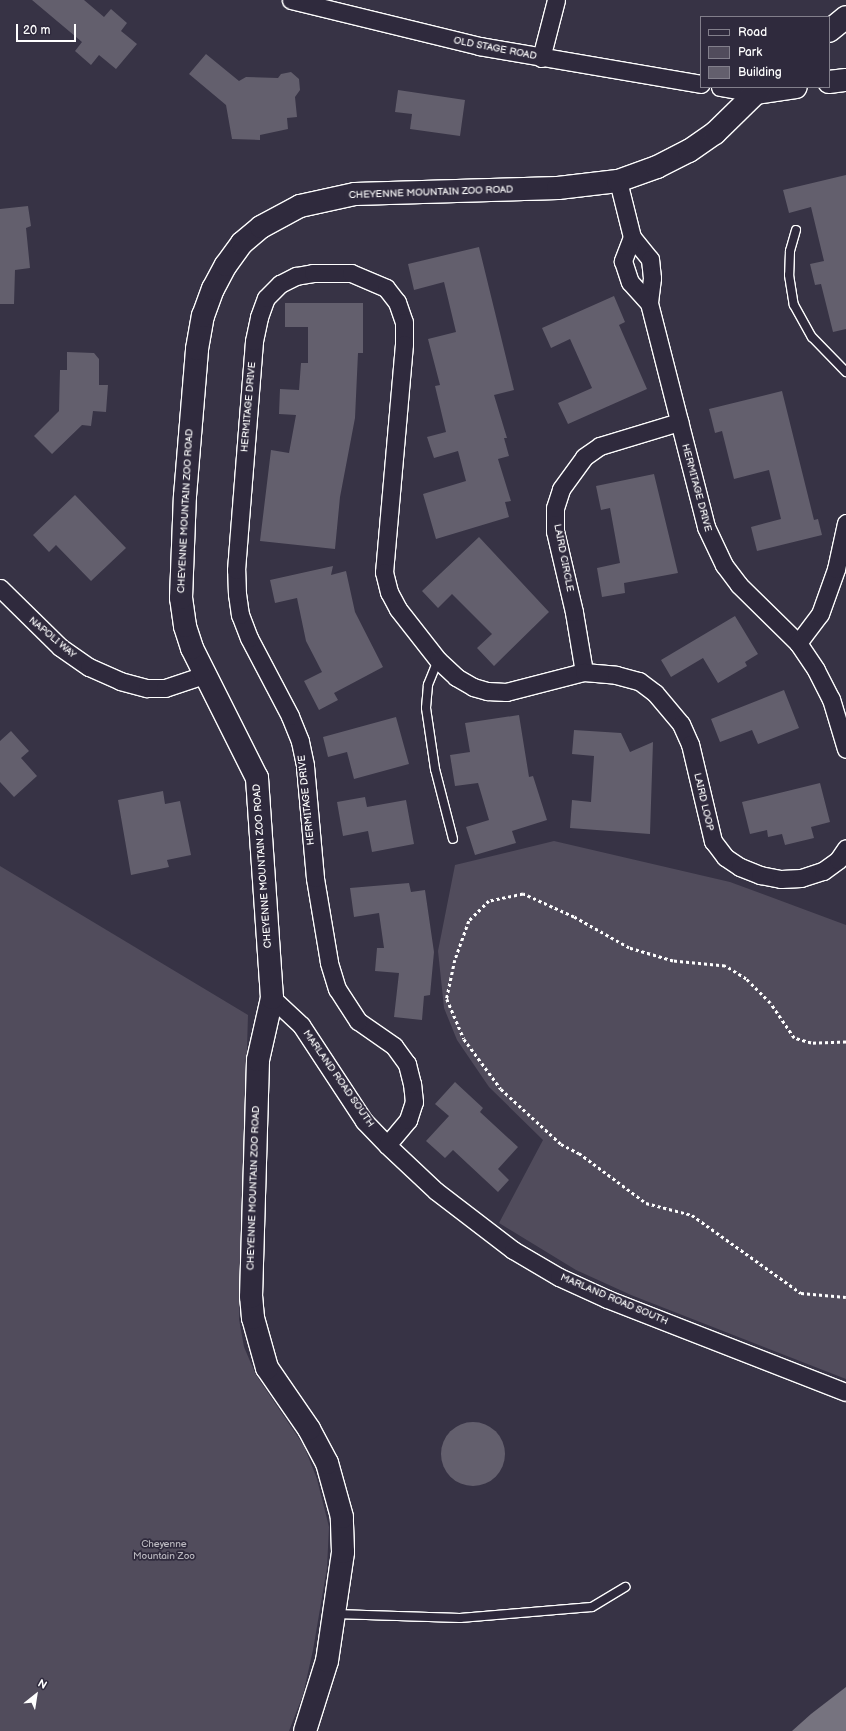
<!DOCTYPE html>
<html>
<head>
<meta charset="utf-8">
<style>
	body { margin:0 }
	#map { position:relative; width:846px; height:1731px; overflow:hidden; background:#373345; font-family:"Balsamiq Sans",sans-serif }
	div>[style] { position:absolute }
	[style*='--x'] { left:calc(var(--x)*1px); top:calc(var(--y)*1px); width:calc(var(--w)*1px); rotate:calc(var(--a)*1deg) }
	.green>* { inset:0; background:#514c5c }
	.water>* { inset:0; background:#76737f }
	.building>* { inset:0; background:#635f6d }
	.round { border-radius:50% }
	.path>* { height:2.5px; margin-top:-1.25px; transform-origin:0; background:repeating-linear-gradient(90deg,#fff 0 3px,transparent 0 6px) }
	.roads { filter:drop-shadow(1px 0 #fff) drop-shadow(-1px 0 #fff) drop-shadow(0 1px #fff) drop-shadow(0 -1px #fff) }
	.lane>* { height:8px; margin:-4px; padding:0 4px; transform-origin:4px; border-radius:4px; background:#2f2a3d }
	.street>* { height:17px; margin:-8.5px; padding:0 8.5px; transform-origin:8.5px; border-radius:8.5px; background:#2f2a3d }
	.secondary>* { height:22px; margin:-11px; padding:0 11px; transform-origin:11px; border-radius:11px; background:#2f2a3d }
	span { translate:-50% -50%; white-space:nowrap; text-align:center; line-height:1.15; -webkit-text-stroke:3.5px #2f2a3d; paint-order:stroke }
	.street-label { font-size:10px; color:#fff }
	.park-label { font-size:10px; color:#b9b7be }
	.legend { position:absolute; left:700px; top:16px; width:130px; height:72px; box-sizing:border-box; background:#2f2a3d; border:1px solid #827f8b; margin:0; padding:5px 7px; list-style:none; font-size:12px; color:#fff }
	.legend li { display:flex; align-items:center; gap:8px; height:20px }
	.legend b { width:20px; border:1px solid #827f8b }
	.north { position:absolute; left:16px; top:1675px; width:40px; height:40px; -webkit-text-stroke:3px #2f2a3d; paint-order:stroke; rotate:30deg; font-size:11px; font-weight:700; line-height:16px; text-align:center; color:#fff }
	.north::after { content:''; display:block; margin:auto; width:14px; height:18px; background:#fff; clip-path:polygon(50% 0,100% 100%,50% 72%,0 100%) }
	.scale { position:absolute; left:16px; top:24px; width:60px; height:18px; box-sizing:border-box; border:2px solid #fff; border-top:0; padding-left:5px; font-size:12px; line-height:14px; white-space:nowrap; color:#fff; -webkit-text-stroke:3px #2f2a3d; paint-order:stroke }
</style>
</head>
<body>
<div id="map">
	<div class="green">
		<div style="clip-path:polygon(554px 841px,730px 882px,846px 925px,846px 1379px,631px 1295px,576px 1270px,499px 1223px,543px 1140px,489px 1087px,457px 1040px,444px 1008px,438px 951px,455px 865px)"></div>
		<div style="clip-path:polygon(0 866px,248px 1015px,239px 1319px,244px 1347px,256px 1375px,304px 1446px,317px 1479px,329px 1527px,327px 1568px,313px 1650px,303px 1695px,289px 1731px,0 1731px)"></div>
	</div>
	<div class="water">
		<div style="clip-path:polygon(846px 1687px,846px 1731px,792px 1731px,811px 1714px)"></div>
	</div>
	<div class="building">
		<div style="clip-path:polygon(32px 0,84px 0,104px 17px,111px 9px,127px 23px,121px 31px,137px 44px,116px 69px,99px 55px,91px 65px,75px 51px,82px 42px)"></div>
		<div style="clip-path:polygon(206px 54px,239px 81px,246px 77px,278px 78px,281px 74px,291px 72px,299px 79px,300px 90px,295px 97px,297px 117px,287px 118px,288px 129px,260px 135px,260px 140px,232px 139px,226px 105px,189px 74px)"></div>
		<div style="clip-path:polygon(398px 90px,465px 100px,460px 136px,410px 129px,412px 114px,395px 112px)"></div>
		<div style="clip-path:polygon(846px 175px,846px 329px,833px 332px,821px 284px,815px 285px,810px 264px,824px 261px,811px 207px,789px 213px,783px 190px)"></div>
		<div style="clip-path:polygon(28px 206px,31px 226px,26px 228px,30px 268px,15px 270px,14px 304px,0 304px,0 209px)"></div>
		<div style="clip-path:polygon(479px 247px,514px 390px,494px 395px,507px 438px,504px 438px,509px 456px,498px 459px,511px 501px,505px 502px,509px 517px,436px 539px,423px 494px,466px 481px,458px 451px,434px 458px,427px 437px,446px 432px,435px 386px,440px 385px,428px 339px,456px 332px,444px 282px,414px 290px,408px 264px)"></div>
		<div style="clip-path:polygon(614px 296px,625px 322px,619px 325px,647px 389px,568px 424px,558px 403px,592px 388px,570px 339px,551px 348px,542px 328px)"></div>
		<div style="clip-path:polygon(285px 303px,363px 303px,363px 353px,358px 353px,355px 418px,340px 497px,335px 549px,260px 541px,271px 450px,289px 453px,296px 415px,279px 414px,280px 389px,299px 390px,301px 363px,308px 363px,308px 327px,285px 327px)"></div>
		<div style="clip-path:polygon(67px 352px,94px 353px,99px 359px,99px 385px,108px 385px,106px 412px,93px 411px,91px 426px,82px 425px,52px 454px,34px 436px,59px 411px,60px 370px,67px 370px)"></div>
		<div style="clip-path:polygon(782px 391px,814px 520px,818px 519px,822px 535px,757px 551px,751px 527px,781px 519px,769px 470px,734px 479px,722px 431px,715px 433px,709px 409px)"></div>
		<div style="clip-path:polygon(654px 474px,678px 573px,624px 583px,625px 593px,602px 597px,597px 568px,620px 563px,610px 508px,601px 510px,596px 486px)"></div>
		<div style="clip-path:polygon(75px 495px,126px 548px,91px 581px,56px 545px,49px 552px,33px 535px)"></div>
		<div style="clip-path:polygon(479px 537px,549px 612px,494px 666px,477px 648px,492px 634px,452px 594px,438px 608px,422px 591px)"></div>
		<div style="clip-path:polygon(333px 566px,331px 575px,346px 571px,355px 612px,383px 667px,334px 693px,338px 700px,319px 710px,304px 681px,322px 672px,306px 641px,297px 598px,275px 603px,270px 580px)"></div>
		<div style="clip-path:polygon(735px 616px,758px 654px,745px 662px,747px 666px,718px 683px,703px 658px,671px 677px,661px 660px)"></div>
		<div style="clip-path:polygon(784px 690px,799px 728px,758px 744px,752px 730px,720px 742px,711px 719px)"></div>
		<div style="clip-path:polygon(519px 715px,529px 777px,533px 776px,547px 820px,512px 831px,516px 843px,475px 855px,466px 827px,489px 820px,478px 783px,455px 786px,450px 755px,470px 752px,465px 723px)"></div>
		<div style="clip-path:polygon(396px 717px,409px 764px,354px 779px,347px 752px,328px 757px,323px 737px)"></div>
		<div style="clip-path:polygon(574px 730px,621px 733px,630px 752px,653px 742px,650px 834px,570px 828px,572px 800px,591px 802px,594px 756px,572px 754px)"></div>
		<div style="clip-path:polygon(11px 731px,29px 751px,21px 758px,37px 776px,14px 797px,0 782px,0 741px)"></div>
		<div style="clip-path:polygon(820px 783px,830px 822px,811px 827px,814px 838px,785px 845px,782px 834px,768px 837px,767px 830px,750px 834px,742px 802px)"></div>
		<div style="clip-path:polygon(163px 791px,165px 804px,180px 801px,191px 855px,167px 860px,169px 867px,131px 875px,118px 800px)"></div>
		<div style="clip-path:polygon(365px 797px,367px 807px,406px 800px,414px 844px,372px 852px,368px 831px,343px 836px,337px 802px)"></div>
		<div style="clip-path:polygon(409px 883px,411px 892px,425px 890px,434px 952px,430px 995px,424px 996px,422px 1020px,394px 1017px,399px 973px,375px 971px,377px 948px,384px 948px,379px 913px,354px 917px,350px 888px)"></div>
		<div style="clip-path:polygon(455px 1082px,483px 1108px,480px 1112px,518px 1147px,498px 1169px,509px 1180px,498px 1192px,453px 1150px,445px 1158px,426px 1141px,449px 1116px,435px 1104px)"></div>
		<div class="round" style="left:441px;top:1422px;width:64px;height:64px"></div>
	</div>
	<div class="path">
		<div style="--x:846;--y:1042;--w:35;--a:178"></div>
		<div style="--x:811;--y:1043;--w:18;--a:-164"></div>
		<div style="--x:794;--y:1038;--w:42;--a:-124.4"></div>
		<div style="--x:770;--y:1003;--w:34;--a:-135"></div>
		<div style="--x:746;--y:979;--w:25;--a:-148"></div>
		<div style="--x:725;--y:966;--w:52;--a:-174.5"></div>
		<div style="--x:673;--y:961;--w:46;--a:-163.5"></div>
		<div style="--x:629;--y:948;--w:63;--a:-150.6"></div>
		<div style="--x:574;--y:917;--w:56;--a:-155.7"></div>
		<div style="--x:523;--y:894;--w:35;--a:168"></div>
		<div style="--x:489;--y:901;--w:28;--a:135"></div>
		<div style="--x:469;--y:921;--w:41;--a:109.7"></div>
		<div style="--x:455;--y:960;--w:40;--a:102"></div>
		<div style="--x:447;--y:999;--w:43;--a:67"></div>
		<div style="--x:464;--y:1039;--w:62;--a:53.5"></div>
		<div style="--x:501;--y:1089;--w:81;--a:42.5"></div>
		<div style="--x:561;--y:1144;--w:20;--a:27"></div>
		<div style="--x:579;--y:1153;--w:84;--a:36.7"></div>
		<div style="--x:646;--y:1203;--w:48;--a:14.6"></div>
		<div style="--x:692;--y:1215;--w:134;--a:35.6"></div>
		<div style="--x:801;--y:1293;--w:45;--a:5.1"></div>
	</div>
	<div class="roads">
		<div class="lane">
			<div style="--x:796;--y:230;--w:22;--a:106"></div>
			<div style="--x:790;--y:251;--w:24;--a:92"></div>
			<div style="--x:789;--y:275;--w:30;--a:81"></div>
			<div style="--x:794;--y:305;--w:37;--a:61"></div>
			<div style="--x:812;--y:337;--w:49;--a:45.8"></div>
			<div style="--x:438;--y:660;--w:27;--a:112"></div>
			<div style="--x:428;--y:685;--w:23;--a:95"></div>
			<div style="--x:426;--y:708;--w:62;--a:81.6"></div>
			<div style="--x:435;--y:769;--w:72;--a:75.6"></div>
			<div style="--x:335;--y:1614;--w:125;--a:1.8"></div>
			<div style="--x:460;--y:1618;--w:132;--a:-4.8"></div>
			<div style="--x:592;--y:1607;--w:39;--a:-31"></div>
		</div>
		<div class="street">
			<div style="--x:291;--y:0;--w:194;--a:13.7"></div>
			<div style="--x:479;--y:46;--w:225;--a:9.7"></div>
			<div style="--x:541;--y:58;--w:60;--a:-75.5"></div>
			<div style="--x:720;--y:87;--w:36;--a:10"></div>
			<div style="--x:618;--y:181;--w:58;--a:76"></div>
			<div style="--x:632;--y:237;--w:28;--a:51"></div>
			<div style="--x:650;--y:259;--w:19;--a:84"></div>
			<div style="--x:652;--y:278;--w:25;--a:97"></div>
			<div style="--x:649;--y:303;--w:231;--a:75.7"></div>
			<div style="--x:706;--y:527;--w:42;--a:64.7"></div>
			<div style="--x:724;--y:565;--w:25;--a:53"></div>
			<div style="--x:739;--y:585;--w:83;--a:44.5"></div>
			<div style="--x:798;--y:643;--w:32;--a:56"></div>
			<div style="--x:816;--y:670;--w:33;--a:63"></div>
			<div style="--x:831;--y:699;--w:52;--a:73.3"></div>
			<div style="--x:632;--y:237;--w:26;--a:111"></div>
			<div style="--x:623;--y:261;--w:22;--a:72"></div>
			<div style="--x:630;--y:282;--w:28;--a:48"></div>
			<div style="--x:0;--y:588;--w:84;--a:44.5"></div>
			<div style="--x:60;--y:647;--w:35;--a:35"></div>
			<div style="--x:89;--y:667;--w:34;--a:24"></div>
			<div style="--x:120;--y:681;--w:28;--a:15"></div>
			<div style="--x:147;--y:688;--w:18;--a:0"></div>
			<div style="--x:165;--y:688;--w:41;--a:-18.4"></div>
			<div style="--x:798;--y:643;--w:36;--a:-53"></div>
			<div style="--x:820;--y:614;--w:48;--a:-70.4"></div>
			<div style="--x:836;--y:569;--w:47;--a:-77.7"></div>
			<div style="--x:584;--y:672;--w:61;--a:-99.5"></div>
			<div style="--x:574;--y:612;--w:83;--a:-103.2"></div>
			<div style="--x:555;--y:531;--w:23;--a:-90"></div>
			<div style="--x:555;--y:508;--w:20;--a:-72"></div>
			<div style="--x:561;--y:489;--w:39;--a:-54"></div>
			<div style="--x:584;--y:457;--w:19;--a:-35"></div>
			<div style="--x:600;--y:446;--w:83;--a:-16.9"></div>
			<div style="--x:272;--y:998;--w:40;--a:43"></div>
			<div style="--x:301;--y:1025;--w:115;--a:56.7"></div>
			<div style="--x:364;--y:1121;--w:33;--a:46"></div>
			<div style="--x:387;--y:1145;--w:67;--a:43.2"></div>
			<div style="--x:436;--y:1191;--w:97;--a:37.5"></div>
			<div style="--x:513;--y:1250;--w:53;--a:30.4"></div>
			<div style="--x:559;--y:1277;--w:53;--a:24.6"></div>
			<div style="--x:607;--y:1299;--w:256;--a:21.3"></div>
			<div style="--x:387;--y:1145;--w:33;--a:-50"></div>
			<div style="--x:408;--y:1120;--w:19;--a:-72"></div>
			<div style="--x:414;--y:1102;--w:18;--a:-96"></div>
			<div style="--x:412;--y:1084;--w:21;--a:-104"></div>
			<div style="--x:407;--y:1064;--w:22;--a:-126"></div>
			<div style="--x:394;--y:1046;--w:44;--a:-145.2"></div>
			<div style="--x:358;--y:1021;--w:38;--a:-123"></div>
			<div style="--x:337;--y:989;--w:28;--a:-107"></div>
			<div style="--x:329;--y:962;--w:85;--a:-99.5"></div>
			<div style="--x:315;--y:878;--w:113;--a:-95.1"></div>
			<div style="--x:305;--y:765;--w:25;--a:-102"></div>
			<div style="--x:300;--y:741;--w:27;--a:-112"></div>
			<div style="--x:290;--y:716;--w:88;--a:-117.7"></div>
			<div style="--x:249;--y:638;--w:25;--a:-111"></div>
			<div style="--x:240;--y:615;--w:21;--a:-98"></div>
			<div style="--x:237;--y:594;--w:24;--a:-92"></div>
			<div style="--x:236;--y:570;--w:230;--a:-85.5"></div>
			<div style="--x:254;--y:341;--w:25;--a:-78"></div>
			<div style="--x:259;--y:317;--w:20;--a:-70"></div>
			<div style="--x:266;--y:298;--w:20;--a:-45"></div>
			<div style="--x:280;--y:284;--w:18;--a:-27"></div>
			<div style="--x:296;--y:276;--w:17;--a:-10"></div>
			<div style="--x:313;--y:273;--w:38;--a:0"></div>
			<div style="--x:351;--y:273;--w:38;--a:23"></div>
			<div style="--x:386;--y:288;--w:18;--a:52"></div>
			<div style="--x:397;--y:302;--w:21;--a:71"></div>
			<div style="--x:404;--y:322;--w:22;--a:90"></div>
			<div style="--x:404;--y:344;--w:229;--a:95"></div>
			<div style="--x:384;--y:572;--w:21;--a:76"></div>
			<div style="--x:389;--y:592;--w:19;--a:62"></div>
			<div style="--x:398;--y:609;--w:65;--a:51.9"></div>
			<div style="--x:438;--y:660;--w:25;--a:43"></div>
			<div style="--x:456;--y:677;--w:20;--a:30"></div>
			<div style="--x:473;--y:687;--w:15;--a:16"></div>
			<div style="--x:487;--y:691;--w:19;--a:3"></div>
			<div style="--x:506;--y:692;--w:81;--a:-14.4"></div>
			<div style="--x:584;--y:672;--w:32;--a:5"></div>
			<div style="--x:616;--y:675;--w:24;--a:15"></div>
			<div style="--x:639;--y:681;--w:20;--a:37"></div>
			<div style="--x:655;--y:693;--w:40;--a:50"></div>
			<div style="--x:681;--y:724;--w:22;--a:66"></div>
			<div style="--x:690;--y:744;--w:100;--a:76.7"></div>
			<div style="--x:713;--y:841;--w:20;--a:53"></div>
			<div style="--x:725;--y:857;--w:18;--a:34"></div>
			<div style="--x:740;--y:867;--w:22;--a:22"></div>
			<div style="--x:760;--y:875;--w:21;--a:11"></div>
			<div style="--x:781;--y:879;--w:20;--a:-3"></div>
			<div style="--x:801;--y:878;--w:23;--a:-18"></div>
			<div style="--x:823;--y:871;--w:19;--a:-36"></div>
			<div style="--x:838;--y:860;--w:14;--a:-56"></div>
		</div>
		<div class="secondary">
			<div style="--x:829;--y:31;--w:22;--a:-39"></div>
			<div style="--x:829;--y:82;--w:17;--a:-7"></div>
			<div style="--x:755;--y:93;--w:41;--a:-8.3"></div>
			<div style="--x:305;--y:1731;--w:73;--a:-72.6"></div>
			<div style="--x:327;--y:1661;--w:110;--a:-81.6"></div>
			<div style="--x:343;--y:1552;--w:35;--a:-92"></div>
			<div style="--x:342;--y:1517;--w:56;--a:-105.5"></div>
			<div style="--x:327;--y:1463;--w:38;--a:-118"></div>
			<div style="--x:309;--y:1429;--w:74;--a:-124.5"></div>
			<div style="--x:267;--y:1368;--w:52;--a:-105.6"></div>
			<div style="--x:253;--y:1318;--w:21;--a:-95"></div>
			<div style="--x:251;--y:1297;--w:237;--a:-88.3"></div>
			<div style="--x:258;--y:1060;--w:64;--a:-77.3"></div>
			<div style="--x:272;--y:998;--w:221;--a:-93.9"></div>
			<div style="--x:257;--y:778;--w:145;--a:-116.6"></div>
			<div style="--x:192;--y:648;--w:23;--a:-108"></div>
			<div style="--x:185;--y:626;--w:28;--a:-98"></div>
			<div style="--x:181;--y:598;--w:102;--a:-87.8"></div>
			<div style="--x:185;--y:496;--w:147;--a:-85.3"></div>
			<div style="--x:197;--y:349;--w:34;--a:-80"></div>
			<div style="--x:203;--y:316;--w:29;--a:-70"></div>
			<div style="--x:213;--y:289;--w:27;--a:-62"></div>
			<div style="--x:226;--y:265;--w:27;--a:-54"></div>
			<div style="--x:242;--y:243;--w:25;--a:-40"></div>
			<div style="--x:261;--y:227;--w:44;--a:-28.3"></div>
			<div style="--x:300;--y:206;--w:56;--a:-12.3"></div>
			<div style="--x:355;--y:194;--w:203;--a:-1.7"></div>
			<div style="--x:558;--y:188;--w:60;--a:-6.7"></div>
			<div style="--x:618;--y:181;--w:41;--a:-19.7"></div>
			<div style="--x:657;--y:167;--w:36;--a:-27"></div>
			<div style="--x:689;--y:151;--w:32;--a:-35"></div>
			<div style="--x:715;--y:133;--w:66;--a:-44.4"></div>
		</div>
	</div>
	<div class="street-label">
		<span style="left:495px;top:49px;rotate:11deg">OLD STAGE ROAD</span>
		<span style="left:431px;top:193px;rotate:-2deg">CHEYENNE MOUNTAIN ZOO ROAD</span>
		<span style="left:249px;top:407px;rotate:-85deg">HERMITAGE DRIVE</span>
		<span style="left:696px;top:488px;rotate:75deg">HERMITAGE DRIVE</span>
		<span style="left:186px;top:511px;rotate:-87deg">CHEYENNE MOUNTAIN ZOO ROAD</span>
		<span style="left:563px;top:558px;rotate:79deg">LAIRD CIRCLE</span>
		<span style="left:52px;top:638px;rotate:40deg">NAPOLI WAY</span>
		<span style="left:307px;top:800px;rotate:-96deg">HERMITAGE DRIVE</span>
		<span style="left:703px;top:802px;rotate:77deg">LAIRD LOOP</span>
		<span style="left:263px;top:866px;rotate:-94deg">CHEYENNE MOUNTAIN ZOO ROAD</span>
		<span style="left:338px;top:1079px;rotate:55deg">MARLAND ROAD SOUTH</span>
		<span style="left:254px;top:1188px;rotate:-88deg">CHEYENNE MOUNTAIN ZOO ROAD</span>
		<span style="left:614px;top:1300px;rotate:23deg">MARLAND ROAD SOUTH</span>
	</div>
	<div class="park-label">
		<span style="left:164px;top:1550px">Cheyenne<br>Mountain Zoo</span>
	</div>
	<ul class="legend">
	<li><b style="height:5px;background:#2f2a3d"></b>Road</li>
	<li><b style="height:11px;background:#514c5c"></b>Park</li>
	<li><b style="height:11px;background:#635f6d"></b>Building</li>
	</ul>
	<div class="north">N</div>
	<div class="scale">20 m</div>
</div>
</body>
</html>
